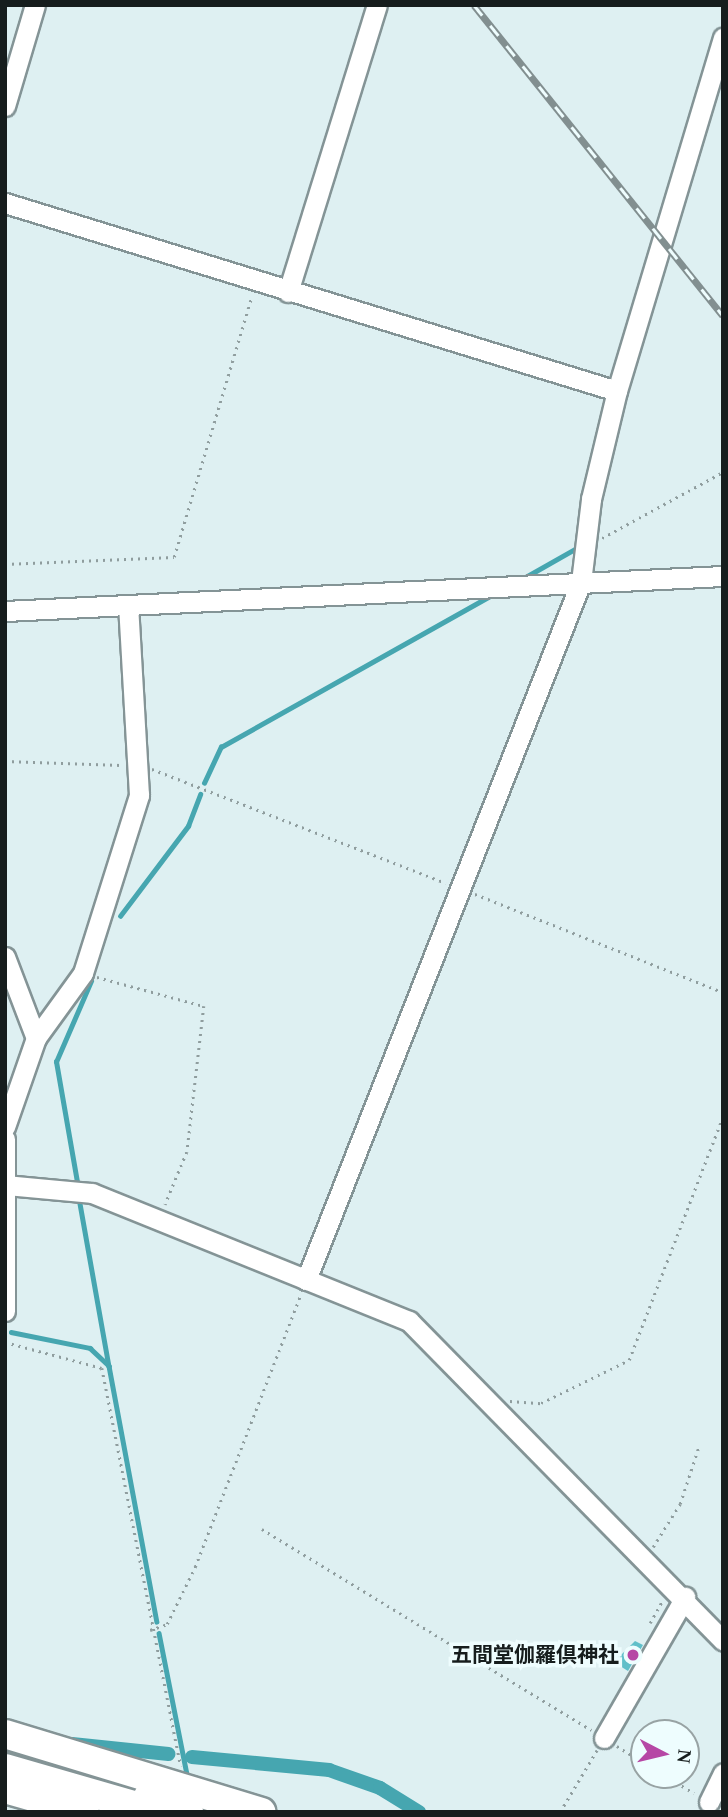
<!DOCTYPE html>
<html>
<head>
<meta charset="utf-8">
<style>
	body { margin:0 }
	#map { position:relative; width:728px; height:1817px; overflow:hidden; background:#def0f2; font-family:"Times New Roman","Noto Sans JP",serif }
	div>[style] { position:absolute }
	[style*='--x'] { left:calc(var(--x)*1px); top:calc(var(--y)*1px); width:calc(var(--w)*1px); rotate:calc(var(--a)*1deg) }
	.stream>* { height:4.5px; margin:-2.25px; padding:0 2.25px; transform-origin:2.25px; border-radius:2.25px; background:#46a6b0 }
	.canal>* { height:14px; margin:-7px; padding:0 7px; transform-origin:7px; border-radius:7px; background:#46a6b0 }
	.building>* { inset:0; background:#60bfc9 }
	.path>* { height:2.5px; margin-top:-1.25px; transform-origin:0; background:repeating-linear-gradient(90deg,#8f9d9e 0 2px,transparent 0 7px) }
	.roads { filter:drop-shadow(2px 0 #849496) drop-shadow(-2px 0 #849496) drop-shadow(0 2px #849496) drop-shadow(0 -2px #849496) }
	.minor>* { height:19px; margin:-9.5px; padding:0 9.5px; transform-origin:9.5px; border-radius:9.5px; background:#fff }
	.highway>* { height:28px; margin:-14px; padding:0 14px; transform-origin:14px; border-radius:14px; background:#fff }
	.rail>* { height:7px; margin-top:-3.5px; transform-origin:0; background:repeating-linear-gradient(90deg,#eefdfe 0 13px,#828f90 0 26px); box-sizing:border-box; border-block:2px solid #828f90 }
	.dots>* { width:19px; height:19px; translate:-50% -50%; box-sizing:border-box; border:4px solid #eefdfe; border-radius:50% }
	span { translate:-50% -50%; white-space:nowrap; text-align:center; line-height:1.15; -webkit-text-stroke:7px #eefdfe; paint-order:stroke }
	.poi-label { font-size:21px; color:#161d1d; font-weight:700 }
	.right { translate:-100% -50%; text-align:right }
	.frame { position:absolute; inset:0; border:7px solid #161d1d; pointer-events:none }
	.north { position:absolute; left:630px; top:1719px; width:70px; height:70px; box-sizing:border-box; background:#eefdfe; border:2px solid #98a3a4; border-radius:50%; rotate:97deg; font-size:19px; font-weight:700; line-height:28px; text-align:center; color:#161d1d }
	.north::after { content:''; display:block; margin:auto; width:24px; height:32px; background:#b647a5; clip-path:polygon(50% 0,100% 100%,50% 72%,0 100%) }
</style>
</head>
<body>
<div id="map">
	<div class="stream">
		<div style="--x:522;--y:579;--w:61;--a:-29.5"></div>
		<div style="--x:204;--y:783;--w:40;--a:-65"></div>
		<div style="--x:221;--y:747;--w:313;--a:-29.3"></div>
		<div style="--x:120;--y:916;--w:113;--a:-52.9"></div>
		<div style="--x:188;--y:826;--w:34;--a:-69"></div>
		<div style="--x:77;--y:1182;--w:122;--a:-99.9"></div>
		<div style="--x:56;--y:1062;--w:88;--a:-66.6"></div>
		<div style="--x:79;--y:1198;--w:171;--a:79.9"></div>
		<div style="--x:11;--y:1332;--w:81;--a:11.4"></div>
		<div style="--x:90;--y:1348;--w:26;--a:43"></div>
		<div style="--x:109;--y:1366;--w:260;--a:79.4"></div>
		<div style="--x:159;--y:1633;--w:145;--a:78.8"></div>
	</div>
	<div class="canal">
		<div style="--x:72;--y:1744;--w:97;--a:5.9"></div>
		<div style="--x:192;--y:1757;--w:138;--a:5.4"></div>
		<div style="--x:329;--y:1770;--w:54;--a:19.4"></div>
		<div style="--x:380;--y:1788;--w:46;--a:31.6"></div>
	</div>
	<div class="building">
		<div style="clip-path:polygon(635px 1641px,643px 1645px,628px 1671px,620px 1666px,620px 1656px)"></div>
	</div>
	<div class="path">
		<div style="--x:602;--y:538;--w:138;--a:-28.6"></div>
		<div style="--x:5;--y:564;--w:169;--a:-2.4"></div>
		<div style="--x:174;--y:557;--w:272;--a:-73.4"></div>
		<div style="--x:5;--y:761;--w:116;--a:2"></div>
		<div style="--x:152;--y:769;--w:315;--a:21.2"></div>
		<div style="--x:475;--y:894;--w:267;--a:21.6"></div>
		<div style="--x:97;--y:977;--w:111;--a:15.2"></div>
		<div style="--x:204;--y:1006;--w:147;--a:96.6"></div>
		<div style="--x:187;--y:1152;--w:57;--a:112.5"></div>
		<div style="--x:5;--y:1342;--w:100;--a:15"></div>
		<div style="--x:102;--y:1368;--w:406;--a:78.8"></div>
		<div style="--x:510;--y:1401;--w:31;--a:4"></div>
		<div style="--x:541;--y:1403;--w:98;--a:-26"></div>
		<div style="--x:629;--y:1360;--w:261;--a:-68.9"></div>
		<div style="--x:262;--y:1529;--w:386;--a:31.4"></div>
		<div style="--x:653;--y:1547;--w:51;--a:-57.9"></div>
		<div style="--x:680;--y:1504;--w:61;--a:-71.9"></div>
		<div style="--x:650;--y:1623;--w:25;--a:-61"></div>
		<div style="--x:150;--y:1630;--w:18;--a:-19"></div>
		<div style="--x:167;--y:1624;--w:64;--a:-63.8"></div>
		<div style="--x:195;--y:1567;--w:293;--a:-68.8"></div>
		<div style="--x:617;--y:1746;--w:32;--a:32"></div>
		<div style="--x:664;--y:1775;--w:35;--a:31"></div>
		<div style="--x:560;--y:1812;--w:72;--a:-59.2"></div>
	</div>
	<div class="roads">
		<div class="minor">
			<div style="--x:5;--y:106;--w:105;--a:-73.5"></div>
			<div style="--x:5;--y:203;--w:640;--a:17.08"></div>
			<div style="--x:288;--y:292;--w:300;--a:-72.8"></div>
			<div style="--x:5;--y:611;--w:719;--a:-2.79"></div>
			<div style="--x:5;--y:957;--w:87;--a:69.1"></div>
			<div style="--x:5;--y:1127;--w:94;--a:-70.8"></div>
			<div style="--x:36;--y:1038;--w:80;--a:-54.1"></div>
			<div style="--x:83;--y:973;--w:187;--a:-72.5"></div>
			<div style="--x:139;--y:795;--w:190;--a:-93.3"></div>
			<div style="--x:5;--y:1139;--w:172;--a:90"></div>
			<div style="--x:5;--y:1185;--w:87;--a:5.3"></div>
			<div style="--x:92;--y:1193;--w:342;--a:22"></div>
			<div style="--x:409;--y:1321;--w:448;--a:45.5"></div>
			<div style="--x:306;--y:1280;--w:750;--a:-68.5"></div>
			<div style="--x:581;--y:582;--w:84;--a:-83.1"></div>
			<div style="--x:591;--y:499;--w:111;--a:-76.5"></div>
			<div style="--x:617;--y:391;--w:369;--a:-73.3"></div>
			<div style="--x:604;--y:1738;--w:163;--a:-60.1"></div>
			<div style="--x:709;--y:1802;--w:32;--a:-64"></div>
		</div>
		<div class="highway">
			<div style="--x:5;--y:1734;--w:268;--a:16.9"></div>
			<div style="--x:5;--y:1768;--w:158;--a:16.1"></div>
			<div style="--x:5;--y:1789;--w:83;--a:16"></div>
			<div style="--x:148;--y:1796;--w:44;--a:21.3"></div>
		</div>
	</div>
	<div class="rail">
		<div style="--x:474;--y:5;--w:398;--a:51.3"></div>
	</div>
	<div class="dots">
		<div style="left:633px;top:1655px;background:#b647a5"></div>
	</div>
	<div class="poi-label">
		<span class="right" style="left:619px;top:1655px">五間堂伽羅倶神社</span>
	</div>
	<div class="frame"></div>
	<div class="north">N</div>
</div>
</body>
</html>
